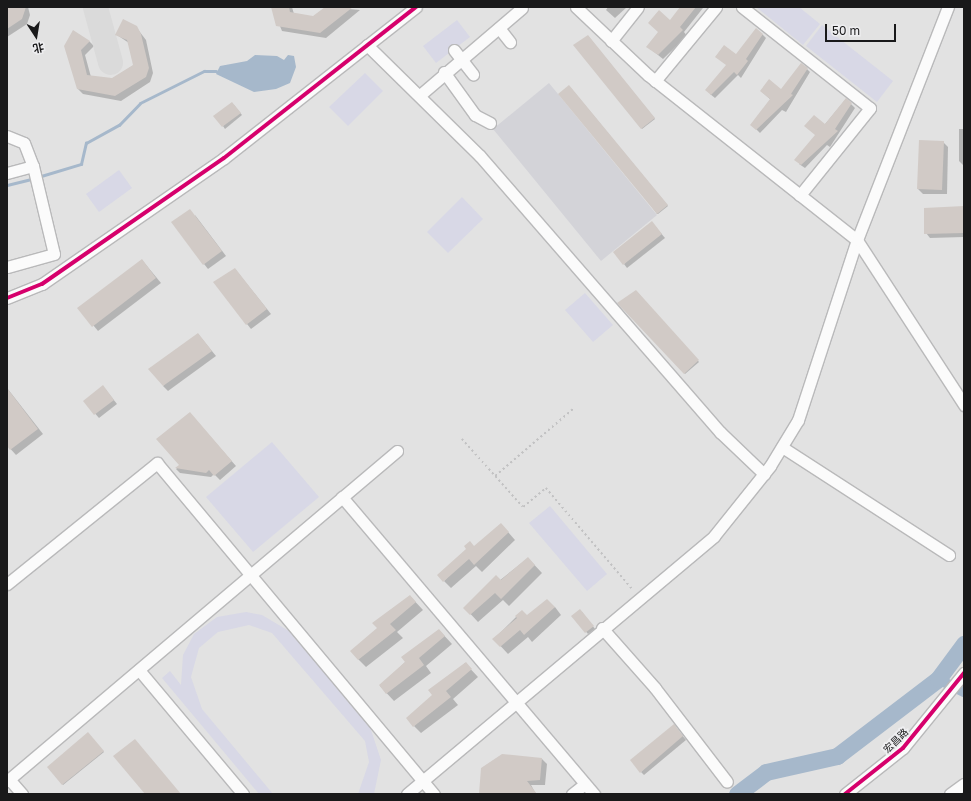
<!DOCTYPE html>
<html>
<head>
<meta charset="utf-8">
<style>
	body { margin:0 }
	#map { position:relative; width:971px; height:801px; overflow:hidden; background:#e2e2e2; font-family:"Golos Text","Noto Sans SC",sans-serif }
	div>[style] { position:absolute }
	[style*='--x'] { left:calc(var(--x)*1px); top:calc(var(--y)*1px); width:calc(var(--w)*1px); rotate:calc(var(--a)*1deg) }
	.built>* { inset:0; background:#d3d3d8 }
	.green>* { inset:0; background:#d8d8e6 }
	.water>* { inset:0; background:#a6b8cb }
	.shadow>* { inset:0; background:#0003 }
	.stream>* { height:3px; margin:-1.5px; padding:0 1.5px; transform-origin:1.5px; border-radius:1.5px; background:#a6b8cb }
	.canal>* { height:10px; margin:-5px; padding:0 5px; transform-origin:5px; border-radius:5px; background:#a6b8cb }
	.river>* { height:17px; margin:-8.5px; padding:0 8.5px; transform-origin:8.5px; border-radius:8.5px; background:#a6b8cb }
	.taxiway>* { height:25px; margin:-12.5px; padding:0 12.5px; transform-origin:12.5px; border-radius:12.5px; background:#dadada }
	.building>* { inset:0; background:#d1cac6 }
	.path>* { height:1.5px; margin-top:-0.75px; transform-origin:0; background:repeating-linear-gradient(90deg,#c2c2c3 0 2px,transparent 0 5px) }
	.roads { filter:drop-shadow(1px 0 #b9b9ba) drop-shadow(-1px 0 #b9b9ba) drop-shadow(0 1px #b9b9ba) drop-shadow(0 -1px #b9b9ba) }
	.minor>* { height:11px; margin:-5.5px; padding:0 5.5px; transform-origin:5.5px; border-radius:5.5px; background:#fbfbfb }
	.cycleway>* { height:4px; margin:-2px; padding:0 2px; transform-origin:2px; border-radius:2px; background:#d6006c }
	span { translate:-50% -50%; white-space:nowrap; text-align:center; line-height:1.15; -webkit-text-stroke:3.5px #eeeef0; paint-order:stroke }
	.street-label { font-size:10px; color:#19191a }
	.frame { position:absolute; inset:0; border:8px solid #19191a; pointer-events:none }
	.north { position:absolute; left:16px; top:16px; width:40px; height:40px; -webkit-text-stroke:3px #eeeef0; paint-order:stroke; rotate:168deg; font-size:11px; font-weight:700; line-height:16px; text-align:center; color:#19191a }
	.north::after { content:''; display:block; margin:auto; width:14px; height:18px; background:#19191a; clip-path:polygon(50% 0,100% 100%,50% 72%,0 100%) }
	.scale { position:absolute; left:825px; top:24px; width:71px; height:18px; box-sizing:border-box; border:2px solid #19191a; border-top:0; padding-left:5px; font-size:12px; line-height:14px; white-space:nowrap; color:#19191a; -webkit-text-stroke:3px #eeeef0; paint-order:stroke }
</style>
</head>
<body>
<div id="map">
	<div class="built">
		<div style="clip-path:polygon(549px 83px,657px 215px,601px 261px,493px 129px)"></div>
	</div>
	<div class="green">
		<div style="clip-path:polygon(756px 7px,799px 7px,820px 24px,803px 45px)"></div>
		<div style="clip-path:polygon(457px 20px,470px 37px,436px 63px,423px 46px)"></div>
		<div style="clip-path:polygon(822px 25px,893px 81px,877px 102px,806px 46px)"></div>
		<div style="clip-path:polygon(365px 73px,383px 91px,348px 126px,329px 107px)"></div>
		<div style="clip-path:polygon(119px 170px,132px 188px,99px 212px,86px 194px)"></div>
		<div style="clip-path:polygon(462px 197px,483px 219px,448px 253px,427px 232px)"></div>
		<div style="clip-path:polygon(585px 293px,613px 325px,593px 342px,565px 310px)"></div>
		<div style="clip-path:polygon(272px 442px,319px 497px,253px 552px,206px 497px)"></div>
		<div style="clip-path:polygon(550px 506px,607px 574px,587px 591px,529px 523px)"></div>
		<div style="clip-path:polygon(246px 612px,262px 615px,289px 631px,370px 727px,381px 760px,374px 794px,358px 794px,369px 762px,365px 741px,272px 633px,249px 625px,218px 632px,199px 648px,191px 677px,202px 709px,273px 794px,259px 794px,162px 678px,170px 671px,181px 685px,183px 655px,194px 634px,217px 617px)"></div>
	</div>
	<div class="water">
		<div style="clip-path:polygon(255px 55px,277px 56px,284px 60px,288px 55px,294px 56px,296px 67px,290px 83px,276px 89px,254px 92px,216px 74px,220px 66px,247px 61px)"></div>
	</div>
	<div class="shadow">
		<div style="clip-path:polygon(10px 7px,28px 7px,30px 15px,27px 24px,7px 37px,7px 9px)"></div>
		<div style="clip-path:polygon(272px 7px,292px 7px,294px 14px,313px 17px,327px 7px,360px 10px,326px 38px,282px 31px)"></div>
		<div style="clip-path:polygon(608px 7px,627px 7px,615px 18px,606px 10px)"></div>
		<div style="clip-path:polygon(682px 7px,710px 7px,703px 8px,684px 32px,687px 36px,663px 59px,648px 47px)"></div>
		<div style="clip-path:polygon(136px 27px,146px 40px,153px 73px,150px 82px,121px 101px,83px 94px,78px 89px,65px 46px,89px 41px,94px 46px,85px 55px,91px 77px,112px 79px,134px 65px,129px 43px,117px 35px)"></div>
		<div style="clip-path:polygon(762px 34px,766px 38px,741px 78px,738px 75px,715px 98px,710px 94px,736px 55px)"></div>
		<div style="clip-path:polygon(588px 36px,655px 119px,642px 129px,575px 46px)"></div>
		<div style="clip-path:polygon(807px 69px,810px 72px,786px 112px,782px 110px,760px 133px,755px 128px,771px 100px,761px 91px,781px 90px)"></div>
		<div style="clip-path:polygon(570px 87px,668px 206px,658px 214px,657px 214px)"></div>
		<div style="clip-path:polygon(846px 99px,855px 108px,830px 147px,827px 145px,805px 168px,799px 164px,816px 135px)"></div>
		<div style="clip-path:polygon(234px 105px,242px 115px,225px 129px,223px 126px)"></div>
		<div style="clip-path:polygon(959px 129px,964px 129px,964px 166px,959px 161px)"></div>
		<div style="clip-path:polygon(943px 142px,948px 147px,947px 194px,923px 194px,918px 189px)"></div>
		<div style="clip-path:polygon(964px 207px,964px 237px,930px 238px,926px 233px)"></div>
		<div style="clip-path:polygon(195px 215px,226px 256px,208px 269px,204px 264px)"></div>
		<div style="clip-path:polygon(655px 226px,665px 238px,627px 268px,624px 264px)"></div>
		<div style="clip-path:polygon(142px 260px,161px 283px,98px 331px,79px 308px)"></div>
		<div style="clip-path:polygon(235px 269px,271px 314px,251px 329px,247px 324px)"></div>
		<div style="clip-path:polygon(637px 292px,699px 362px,685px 374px,619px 303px)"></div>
		<div style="clip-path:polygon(198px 334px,216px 356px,168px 391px,163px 386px)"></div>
		<div style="clip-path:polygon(7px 388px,43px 434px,16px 455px,7px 445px)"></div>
		<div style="clip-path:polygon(106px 390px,117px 404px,99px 418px,84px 401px)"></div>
		<div style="clip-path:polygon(192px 416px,236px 466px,220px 480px,214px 474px,211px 477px,180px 473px,176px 469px,181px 465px)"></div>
		<div style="clip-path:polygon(508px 532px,515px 540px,482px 572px,476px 566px,451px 588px,444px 581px,475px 547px)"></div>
		<div style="clip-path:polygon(528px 558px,542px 573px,509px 606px,503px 600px,478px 622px,465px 608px)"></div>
		<div style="clip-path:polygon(410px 596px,423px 610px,397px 632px,403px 638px,366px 667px,358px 659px,378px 628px)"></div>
		<div style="clip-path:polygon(555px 607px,561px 615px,532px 642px,528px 637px,508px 654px,494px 639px,522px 611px,527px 616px)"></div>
		<div style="clip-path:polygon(582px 612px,595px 629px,588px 634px,573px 616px)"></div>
		<div style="clip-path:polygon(439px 630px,452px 644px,426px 666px,431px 673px,394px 701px,380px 686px)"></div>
		<div style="clip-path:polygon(465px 663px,478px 677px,453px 699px,458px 705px,421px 733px,414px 726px,434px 695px)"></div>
		<div style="clip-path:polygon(677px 729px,686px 740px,644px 775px,641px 772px)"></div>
		<div style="clip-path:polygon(88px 734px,104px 752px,63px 785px,48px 767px)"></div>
		<div style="clip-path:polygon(542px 759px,547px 764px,545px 785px,531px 785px,536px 794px,480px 794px)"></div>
	</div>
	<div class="stream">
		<div style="--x:41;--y:176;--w:42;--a:-16.7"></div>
		<div style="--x:81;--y:164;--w:22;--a:-77"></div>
		<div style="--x:86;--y:143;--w:38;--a:-29"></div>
		<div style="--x:119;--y:125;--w:30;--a:-46"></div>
		<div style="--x:140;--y:103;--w:72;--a:-26.6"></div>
		<div style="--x:204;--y:71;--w:12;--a:0"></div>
		<div style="--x:7;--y:185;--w:25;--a:-14"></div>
	</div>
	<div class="canal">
		<div style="--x:938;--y:679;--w:29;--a:27"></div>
	</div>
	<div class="river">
		<div style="--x:737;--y:794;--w:36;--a:-37"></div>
		<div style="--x:766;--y:772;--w:73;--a:-12.7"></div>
		<div style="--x:837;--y:756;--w:127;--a:-37.3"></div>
		<div style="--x:938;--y:679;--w:44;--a:-53.4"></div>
	</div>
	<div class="taxiway">
		<div style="--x:95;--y:7;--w:57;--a:74.7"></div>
	</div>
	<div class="building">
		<div style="clip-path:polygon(7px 7px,26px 7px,22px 19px,7px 29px)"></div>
		<div style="clip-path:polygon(271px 7px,289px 7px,290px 12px,313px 16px,325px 7px,353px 7px,320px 33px,276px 26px)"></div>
		<div style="clip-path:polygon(680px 7px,696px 7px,680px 27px,683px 30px,658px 55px,646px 47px,658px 32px,648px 23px,659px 10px,670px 20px)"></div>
		<div style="clip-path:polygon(123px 19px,137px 26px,141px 34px,149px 68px,146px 77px,115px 96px,77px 89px,64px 46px,73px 30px,90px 41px,81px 50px,87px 75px,112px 78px,133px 65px,127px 40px,115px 35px)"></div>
		<div style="clip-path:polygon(756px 28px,763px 34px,746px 59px,748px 61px,737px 75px,734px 72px,711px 95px,705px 90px,726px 65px,715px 57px,724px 45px,736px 54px)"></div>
		<div style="clip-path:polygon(588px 35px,655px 118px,641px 129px,573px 45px)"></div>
		<div style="clip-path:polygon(801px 63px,808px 68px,791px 94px,793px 95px,756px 130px,750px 125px,770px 99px,760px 91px,769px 79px,781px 89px)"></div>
		<div style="clip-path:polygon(569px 85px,668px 205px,657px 214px,558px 94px)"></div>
		<div style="clip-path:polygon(846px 98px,852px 103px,835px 129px,838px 131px,801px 165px,794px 160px,815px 135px,804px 126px,814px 115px,825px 124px)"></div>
		<div style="clip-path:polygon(232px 102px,241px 113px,222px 127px,213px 116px)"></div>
		<div style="clip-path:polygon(919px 140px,944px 141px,942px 190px,917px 189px)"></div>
		<div style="clip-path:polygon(964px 206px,964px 233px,924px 234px,924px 208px)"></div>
		<div style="clip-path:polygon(190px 209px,222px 251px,203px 265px,171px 222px)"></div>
		<div style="clip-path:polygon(652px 221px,662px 234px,623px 265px,613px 252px)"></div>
		<div style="clip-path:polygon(142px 259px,156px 278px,92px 327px,77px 308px)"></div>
		<div style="clip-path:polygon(235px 268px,267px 309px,246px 325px,213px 282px)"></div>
		<div style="clip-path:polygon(636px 290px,699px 360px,684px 374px,617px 303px)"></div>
		<div style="clip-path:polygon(198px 333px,212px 351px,163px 386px,148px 369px)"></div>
		<div style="clip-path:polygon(103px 385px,114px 400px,94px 415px,83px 401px)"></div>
		<div style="clip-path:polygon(7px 388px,38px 429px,10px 450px,7px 446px)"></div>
		<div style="clip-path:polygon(190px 412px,232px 461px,214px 476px,209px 470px,206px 473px,175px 468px,179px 465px,156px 439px)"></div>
		<div style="clip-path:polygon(501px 523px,509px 532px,474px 565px,469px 559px,443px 582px,437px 575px,466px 549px,464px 546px,470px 541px,474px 546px)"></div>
		<div style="clip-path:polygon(528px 557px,535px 565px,501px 599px,495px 593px,470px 615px,463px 608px,496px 575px,501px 580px)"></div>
		<div style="clip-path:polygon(410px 595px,416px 602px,390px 624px,396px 630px,358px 660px,350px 651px,377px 628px,372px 623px)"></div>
		<div style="clip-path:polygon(547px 599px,555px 607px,524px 635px,520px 630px,500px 647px,492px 639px,517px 618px,515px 616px,522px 610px,527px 615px)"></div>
		<div style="clip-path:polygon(580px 609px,594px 626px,585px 633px,571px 616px)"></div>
		<div style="clip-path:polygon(439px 629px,445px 636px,419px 658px,424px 665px,386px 694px,379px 685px,405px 662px,401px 657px)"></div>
		<div style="clip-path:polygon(466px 662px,472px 669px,446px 691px,451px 697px,413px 727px,406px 718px,432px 695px,428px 690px)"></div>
		<div style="clip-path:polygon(674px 724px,683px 736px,640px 773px,630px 760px)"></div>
		<div style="clip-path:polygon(88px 732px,104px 751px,62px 785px,47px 767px)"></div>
		<div style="clip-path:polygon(135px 739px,181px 794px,145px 794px,113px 756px)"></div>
		<div style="clip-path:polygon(502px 754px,542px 758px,540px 780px,527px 781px,537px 794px,479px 794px,481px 768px)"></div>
	</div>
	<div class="path">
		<div style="--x:462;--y:439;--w:91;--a:48.1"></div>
		<div style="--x:523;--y:507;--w:30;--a:-40"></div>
		<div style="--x:546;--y:488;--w:134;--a:49.5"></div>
		<div style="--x:495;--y:476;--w:104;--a:-40.7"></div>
	</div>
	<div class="roads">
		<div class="minor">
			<div style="--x:576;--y:7;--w:99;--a:43.4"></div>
			<div style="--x:648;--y:75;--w:266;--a:38.3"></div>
			<div style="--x:857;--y:240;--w:197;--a:57"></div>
			<div style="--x:742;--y:7;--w:163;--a:38.3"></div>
			<div style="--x:870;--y:108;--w:112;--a:128.8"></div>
			<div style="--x:499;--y:28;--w:18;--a:52"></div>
			<div style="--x:611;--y:41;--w:43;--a:-51.5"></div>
			<div style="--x:367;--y:45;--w:158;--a:44.5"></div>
			<div style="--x:480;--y:156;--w:366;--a:49"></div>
			<div style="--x:720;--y:432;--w:61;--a:43.7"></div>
			<div style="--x:454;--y:50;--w:31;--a:52"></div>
			<div style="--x:444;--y:72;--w:53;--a:54.2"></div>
			<div style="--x:475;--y:115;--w:17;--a:28"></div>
			<div style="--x:655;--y:81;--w:96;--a:-50.5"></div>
			<div style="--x:420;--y:95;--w:134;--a:-40.5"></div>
			<div style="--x:7;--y:136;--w:18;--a:22"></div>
			<div style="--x:24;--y:143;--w:25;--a:69"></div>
			<div style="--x:7;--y:173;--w:27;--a:-15"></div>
			<div style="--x:33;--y:166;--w:90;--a:76.6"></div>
			<div style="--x:54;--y:254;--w:49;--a:164.5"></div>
			<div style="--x:7;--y:298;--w:38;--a:-22"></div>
			<div style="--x:42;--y:284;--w:221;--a:-34.7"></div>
			<div style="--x:224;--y:158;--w:244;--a:-38.2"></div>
			<div style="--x:782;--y:447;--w:199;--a:32.9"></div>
			<div style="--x:342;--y:497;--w:390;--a:49.7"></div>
			<div style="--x:7;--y:584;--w:193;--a:-38.9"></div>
			<div style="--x:157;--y:463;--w:432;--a:50.1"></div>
			<div style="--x:602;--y:628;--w:80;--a:48.5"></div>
			<div style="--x:655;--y:688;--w:118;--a:52.5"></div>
			<div style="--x:139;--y:670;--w:162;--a:50"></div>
			<div style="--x:9;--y:779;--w:20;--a:49"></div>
			<div style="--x:7;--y:781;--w:511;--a:-40.24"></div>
			<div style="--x:407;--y:794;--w:401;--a:-40"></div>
			<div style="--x:714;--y:536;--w:90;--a:-51.3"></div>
			<div style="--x:770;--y:466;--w:54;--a:-58.7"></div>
			<div style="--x:798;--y:420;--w:189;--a:-71.9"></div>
			<div style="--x:857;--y:240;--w:250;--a:-68.7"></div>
			<div style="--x:572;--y:794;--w:16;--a:-38"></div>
			<div style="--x:845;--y:794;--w:74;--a:-38.4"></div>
			<div style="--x:903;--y:748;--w:97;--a:-50.9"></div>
			<div style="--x:950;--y:794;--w:17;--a:-36"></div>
		</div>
	</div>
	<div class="cycleway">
		<div style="--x:7;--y:298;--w:38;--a:-22"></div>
		<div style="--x:42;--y:284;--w:221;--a:-34.7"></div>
		<div style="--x:224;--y:158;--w:244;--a:-38.2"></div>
		<div style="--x:845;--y:794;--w:74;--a:-38.4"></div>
		<div style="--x:903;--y:748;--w:97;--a:-50.9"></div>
	</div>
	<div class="street-label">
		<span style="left:896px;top:741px;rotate:-44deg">宏昌路</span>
	</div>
	<div class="frame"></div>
	<div class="north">北</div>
	<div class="scale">50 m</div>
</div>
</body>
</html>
